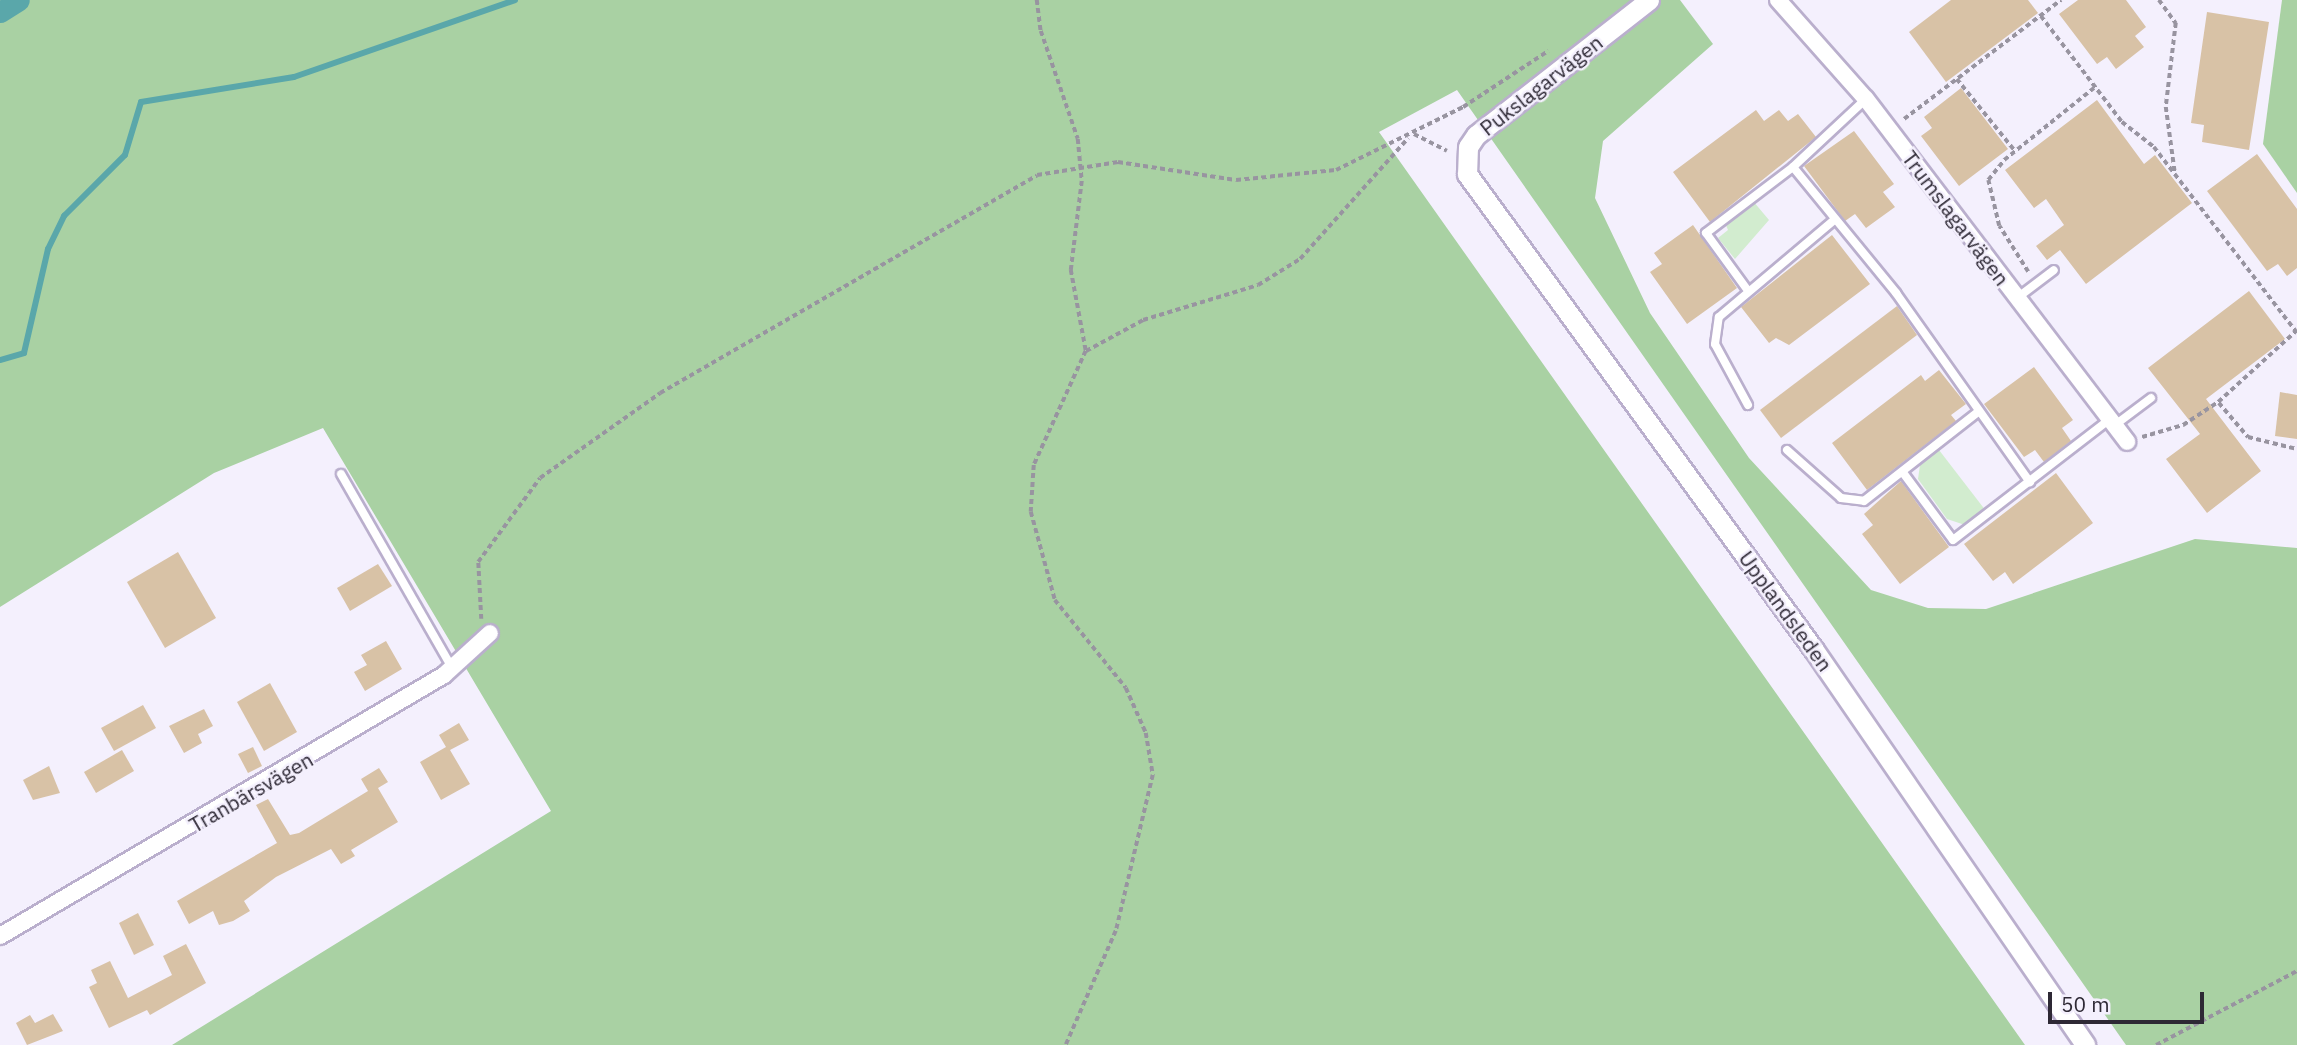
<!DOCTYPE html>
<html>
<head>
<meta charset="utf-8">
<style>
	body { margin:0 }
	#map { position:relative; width:2297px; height:1045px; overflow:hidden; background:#f4f0fd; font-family:"IBM Plex Sans",sans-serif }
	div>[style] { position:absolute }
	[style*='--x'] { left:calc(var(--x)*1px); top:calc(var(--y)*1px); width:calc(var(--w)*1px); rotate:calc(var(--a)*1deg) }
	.green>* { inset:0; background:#d2eccf }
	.forest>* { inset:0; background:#a9d1a3 }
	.stream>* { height:6px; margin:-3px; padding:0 3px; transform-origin:3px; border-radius:3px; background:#5aa7aa }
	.canal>* { height:21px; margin:-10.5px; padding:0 10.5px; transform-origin:10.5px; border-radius:10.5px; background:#5aa7aa }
	.building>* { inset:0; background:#d8c2a6 }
	.path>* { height:3.5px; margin-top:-1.75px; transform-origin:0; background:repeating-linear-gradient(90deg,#9894a0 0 5px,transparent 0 8.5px) }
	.roads { filter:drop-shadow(2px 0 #baafcd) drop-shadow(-2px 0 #baafcd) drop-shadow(0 2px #baafcd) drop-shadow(0 -2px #baafcd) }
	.service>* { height:8px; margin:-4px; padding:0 4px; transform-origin:4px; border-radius:4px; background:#fff }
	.minor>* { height:16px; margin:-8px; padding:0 8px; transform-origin:8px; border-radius:8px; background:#fff }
	.tertiary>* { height:19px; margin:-9.5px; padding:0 9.5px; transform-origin:9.5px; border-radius:9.5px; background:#fff }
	span { translate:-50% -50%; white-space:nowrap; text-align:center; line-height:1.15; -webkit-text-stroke:5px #f4f0fd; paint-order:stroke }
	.street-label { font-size:21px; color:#2e2935 }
	.scale { position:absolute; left:2048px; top:992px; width:156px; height:32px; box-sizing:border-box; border:4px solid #2e2935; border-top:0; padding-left:9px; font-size:21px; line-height:24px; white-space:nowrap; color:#2e2935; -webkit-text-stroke:5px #f4f0fd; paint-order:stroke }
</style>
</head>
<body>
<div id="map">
	<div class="green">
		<div style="clip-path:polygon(1753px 201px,1769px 220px,1735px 259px,1718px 238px,1728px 230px,1725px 223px)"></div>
		<div style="clip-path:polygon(1939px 450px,1986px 511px,1965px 525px,1947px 519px,1918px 479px,1920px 465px)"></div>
	</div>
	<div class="forest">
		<div style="clip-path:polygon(0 0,1680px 0,1713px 44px,1603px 141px,1595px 198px,1650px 313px,1749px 458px,1871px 590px,1928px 608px,1986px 609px,2195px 539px,2297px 548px,2297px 1045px,2126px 1045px,1457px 90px,1379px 132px,2025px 1045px,172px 1045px,551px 811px,323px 428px,214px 473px,0 607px)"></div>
		<div style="clip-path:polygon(2282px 0,2297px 0,2297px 193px,2263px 144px)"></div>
	</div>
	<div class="stream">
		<div style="--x:0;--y:360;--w:25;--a:-16"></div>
		<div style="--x:24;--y:353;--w:107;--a:-77"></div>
		<div style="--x:48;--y:249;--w:37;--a:-64"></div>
		<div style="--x:64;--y:216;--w:86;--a:-45"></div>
		<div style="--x:125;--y:155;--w:55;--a:-73.2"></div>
		<div style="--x:141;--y:102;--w:155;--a:-9.3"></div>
		<div style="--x:294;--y:77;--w:234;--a:-19.2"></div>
	</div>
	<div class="canal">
		<div style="--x:0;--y:12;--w:22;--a:-32"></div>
	</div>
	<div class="building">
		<div style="clip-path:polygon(1951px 0,2028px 0,2038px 13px,1946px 82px,1909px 32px)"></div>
		<div style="clip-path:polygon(2078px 0,2126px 0,2146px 27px,2135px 36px,2144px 47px,2116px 69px,2107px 57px,2097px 64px,2059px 14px)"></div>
		<div style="clip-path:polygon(2207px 12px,2269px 22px,2249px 150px,2202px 142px,2204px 125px,2191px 123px)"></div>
		<div style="clip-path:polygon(1961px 88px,2008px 149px,1959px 186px,1921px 136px,1932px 128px,1924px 117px)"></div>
		<div style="clip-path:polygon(2097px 100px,2144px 164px,2155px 155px,2192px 203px,2086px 284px,2060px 250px,2047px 260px,2036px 246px,2064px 225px,2046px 199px,2034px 208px,2005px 170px)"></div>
		<div style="clip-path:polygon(1756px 110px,1764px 121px,1779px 110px,1788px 121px,1798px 114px,1816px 137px,1710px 222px,1673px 172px)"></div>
		<div style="clip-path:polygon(1854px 131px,1894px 184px,1883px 192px,1895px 207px,1866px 228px,1855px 214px,1845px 221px,1804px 166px)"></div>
		<div style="clip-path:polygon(2257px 154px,2297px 209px,2297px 268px,2287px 276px,2278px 264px,2267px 271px,2207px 191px)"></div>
		<div style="clip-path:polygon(1693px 225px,1737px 288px,1687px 324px,1650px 272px,1662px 264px,1654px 253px)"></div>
		<div style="clip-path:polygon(1832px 235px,1870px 284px,1789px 345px,1776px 338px,1769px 343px,1741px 307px)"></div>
		<div style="clip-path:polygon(2249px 291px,2285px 339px,2206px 399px,2261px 471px,2207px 513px,2166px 459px,2200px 434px,2148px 368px)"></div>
		<div style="clip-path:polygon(1897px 306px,1917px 335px,1781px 438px,1760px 410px)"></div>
		<div style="clip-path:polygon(2034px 367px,2073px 420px,2062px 428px,2071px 441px,2044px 462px,2035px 450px,2024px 457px,1984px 404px)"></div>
		<div style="clip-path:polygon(1939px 370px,1966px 404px,1951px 415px,1956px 421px,1867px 490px,1832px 443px,1921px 375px,1925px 381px)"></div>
		<div style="clip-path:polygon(2280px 392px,2297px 395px,2297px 439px,2275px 436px)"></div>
		<div style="clip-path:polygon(2056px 473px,2093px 523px,2013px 584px,2005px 572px,1993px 581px,1964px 544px)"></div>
		<div style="clip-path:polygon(1901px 481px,1949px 547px,1900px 584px,1862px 534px,1873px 525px,1864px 514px)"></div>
		<div style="clip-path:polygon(178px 552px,216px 618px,165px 648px,127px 582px)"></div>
		<div style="clip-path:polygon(378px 564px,392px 586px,350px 611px,337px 588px)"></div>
		<div style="clip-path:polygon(386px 641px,402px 669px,365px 691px,354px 672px,367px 665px,361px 655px)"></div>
		<div style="clip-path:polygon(270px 683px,297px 732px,264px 751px,237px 702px)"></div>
		<div style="clip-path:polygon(143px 705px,156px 728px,114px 751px,101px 728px)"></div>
		<div style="clip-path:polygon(204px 709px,213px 726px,198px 734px,202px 743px,184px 753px,169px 726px)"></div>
		<div style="clip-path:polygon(459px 723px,469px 740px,450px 750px,470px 784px,441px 800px,420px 762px,446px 747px,439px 735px)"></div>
		<div style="clip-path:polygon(253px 747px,262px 766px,248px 773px,238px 754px)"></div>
		<div style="clip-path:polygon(122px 750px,134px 771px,96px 793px,84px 772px)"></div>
		<div style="clip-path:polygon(49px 766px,60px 793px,33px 800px,23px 780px)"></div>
		<div style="clip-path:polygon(379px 768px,388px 782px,378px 788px,398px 822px,351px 850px,355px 856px,341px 864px,331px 849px,276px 877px,244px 901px,250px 911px,233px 921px,219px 925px,213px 911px,189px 924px,177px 901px,277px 843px,256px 805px,268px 799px,290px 835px,299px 833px,368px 791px,361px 779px)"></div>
		<div style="clip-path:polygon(138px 913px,154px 945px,134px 955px,119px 923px)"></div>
		<div style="clip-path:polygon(186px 944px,206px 983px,150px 1015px,147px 1010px,109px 1028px,89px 987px,97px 983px,91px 970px,110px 961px,128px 998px,172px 975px,163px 956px)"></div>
		<div style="clip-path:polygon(53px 1014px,63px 1031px,27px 1045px,16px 1023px,30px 1015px,35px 1023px)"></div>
	</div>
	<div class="path">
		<div style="--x:1037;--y:0;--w:31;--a:83"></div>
		<div style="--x:1041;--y:31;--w:114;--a:71.1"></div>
		<div style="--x:1078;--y:139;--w:42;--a:84.6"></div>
		<div style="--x:1082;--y:181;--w:90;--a:97"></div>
		<div style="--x:1071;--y:270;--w:82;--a:79.5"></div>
		<div style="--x:1086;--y:351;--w:125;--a:114.5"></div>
		<div style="--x:1034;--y:465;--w:47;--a:93.7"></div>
		<div style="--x:1031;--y:512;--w:91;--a:74.7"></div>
		<div style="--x:1055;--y:600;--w:113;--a:51.1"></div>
		<div style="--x:1126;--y:688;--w:49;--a:66"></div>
		<div style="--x:1146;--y:733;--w:43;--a:80.5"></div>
		<div style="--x:1153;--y:775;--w:160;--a:103.3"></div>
		<div style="--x:1116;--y:931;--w:124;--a:113.7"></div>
		<div style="--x:2159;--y:0;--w:29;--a:54"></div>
		<div style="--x:2176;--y:23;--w:85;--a:96.8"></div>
		<div style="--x:2166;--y:107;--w:67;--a:82.2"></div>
		<div style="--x:2041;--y:16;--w:133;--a:52.6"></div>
		<div style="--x:2122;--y:122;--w:41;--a:38"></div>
		<div style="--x:2154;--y:147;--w:235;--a:52.4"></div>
		<div style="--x:1957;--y:79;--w:92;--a:51.1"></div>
		<div style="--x:1904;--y:119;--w:197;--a:-37.2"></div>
		<div style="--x:1414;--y:134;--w:37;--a:27"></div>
		<div style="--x:2028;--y:272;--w:54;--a:-122.2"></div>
		<div style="--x:1999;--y:226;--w:47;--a:-103.4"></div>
		<div style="--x:1988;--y:180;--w:26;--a:-51"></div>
		<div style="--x:2004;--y:160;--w:115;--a:-38.7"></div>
		<div style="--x:1086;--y:351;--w:65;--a:-28.5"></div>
		<div style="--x:1143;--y:320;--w:120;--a:-16.9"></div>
		<div style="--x:1258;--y:285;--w:49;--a:-31.8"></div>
		<div style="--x:1300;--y:259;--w:162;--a:-48.2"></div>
		<div style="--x:2219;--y:403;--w:45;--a:49.5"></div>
		<div style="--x:2248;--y:437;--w:50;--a:13.8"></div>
		<div style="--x:2142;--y:437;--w:43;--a:-16.3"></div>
		<div style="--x:2183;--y:425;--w:42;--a:-33.3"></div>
		<div style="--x:2218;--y:402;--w:104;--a:-42.3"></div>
		<div style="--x:481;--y:619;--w:57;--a:-93"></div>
		<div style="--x:478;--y:562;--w:104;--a:-53.6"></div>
		<div style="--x:540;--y:478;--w:147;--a:-35.3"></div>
		<div style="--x:660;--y:393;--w:435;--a:-30"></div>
		<div style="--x:1037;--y:175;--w:82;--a:-9.1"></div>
		<div style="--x:1118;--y:162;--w:119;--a:8.7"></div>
		<div style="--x:1236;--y:180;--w:100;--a:-5.7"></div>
		<div style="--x:1336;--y:170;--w:142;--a:-26.4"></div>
		<div style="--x:1463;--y:107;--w:102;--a:-33.4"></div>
		<div style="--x:2156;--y:1045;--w:159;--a:-27.7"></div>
	</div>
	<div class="roads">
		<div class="service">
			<div style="--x:1793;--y:167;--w:163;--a:50.7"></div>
			<div style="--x:1896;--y:293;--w:232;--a:54.7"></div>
			<div style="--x:1746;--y:288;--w:68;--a:-126"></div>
			<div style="--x:1706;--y:233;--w:109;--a:-37.2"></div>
			<div style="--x:1793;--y:167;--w:100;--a:-43"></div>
			<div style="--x:2017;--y:298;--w:46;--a:-37.1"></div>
			<div style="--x:1748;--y:405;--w:69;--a:-118.4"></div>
			<div style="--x:1715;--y:344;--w:27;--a:-82"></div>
			<div style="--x:1719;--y:317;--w:148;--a:-40.1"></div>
			<div style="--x:2115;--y:425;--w:45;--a:-36.9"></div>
			<div style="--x:1787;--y:450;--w:72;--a:41.6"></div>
			<div style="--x:1841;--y:498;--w:23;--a:7"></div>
			<div style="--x:1864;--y:501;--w:145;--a:-38"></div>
			<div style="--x:341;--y:474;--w:224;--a:60.2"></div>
			<div style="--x:1904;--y:474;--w:82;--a:53.4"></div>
			<div style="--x:1953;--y:540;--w:198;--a:-37.6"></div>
		</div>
		<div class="minor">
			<div style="--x:1778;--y:0;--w:132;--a:48.4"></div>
			<div style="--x:1866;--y:99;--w:431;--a:52.7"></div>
			<div style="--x:0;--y:936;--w:515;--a:-30.45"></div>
			<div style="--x:444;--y:675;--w:62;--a:-42.4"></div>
		</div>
		<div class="tertiary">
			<div style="--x:1649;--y:0;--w:219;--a:142"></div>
			<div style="--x:1476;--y:135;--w:14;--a:124"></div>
			<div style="--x:1468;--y:147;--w:27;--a:92"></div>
			<div style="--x:1467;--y:174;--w:589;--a:53.91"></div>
			<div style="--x:1814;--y:650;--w:479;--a:55.5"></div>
		</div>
	</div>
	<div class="street-label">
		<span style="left:1541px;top:85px;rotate:-38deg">Pukslagarvägen</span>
		<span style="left:1956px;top:218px;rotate:53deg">Trumslagarvägen</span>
		<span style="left:1786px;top:611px;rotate:54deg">Upplandsleden</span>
		<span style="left:251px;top:792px;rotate:-30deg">Tranbärsvägen</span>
	</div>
	<div class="scale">50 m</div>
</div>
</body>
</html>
